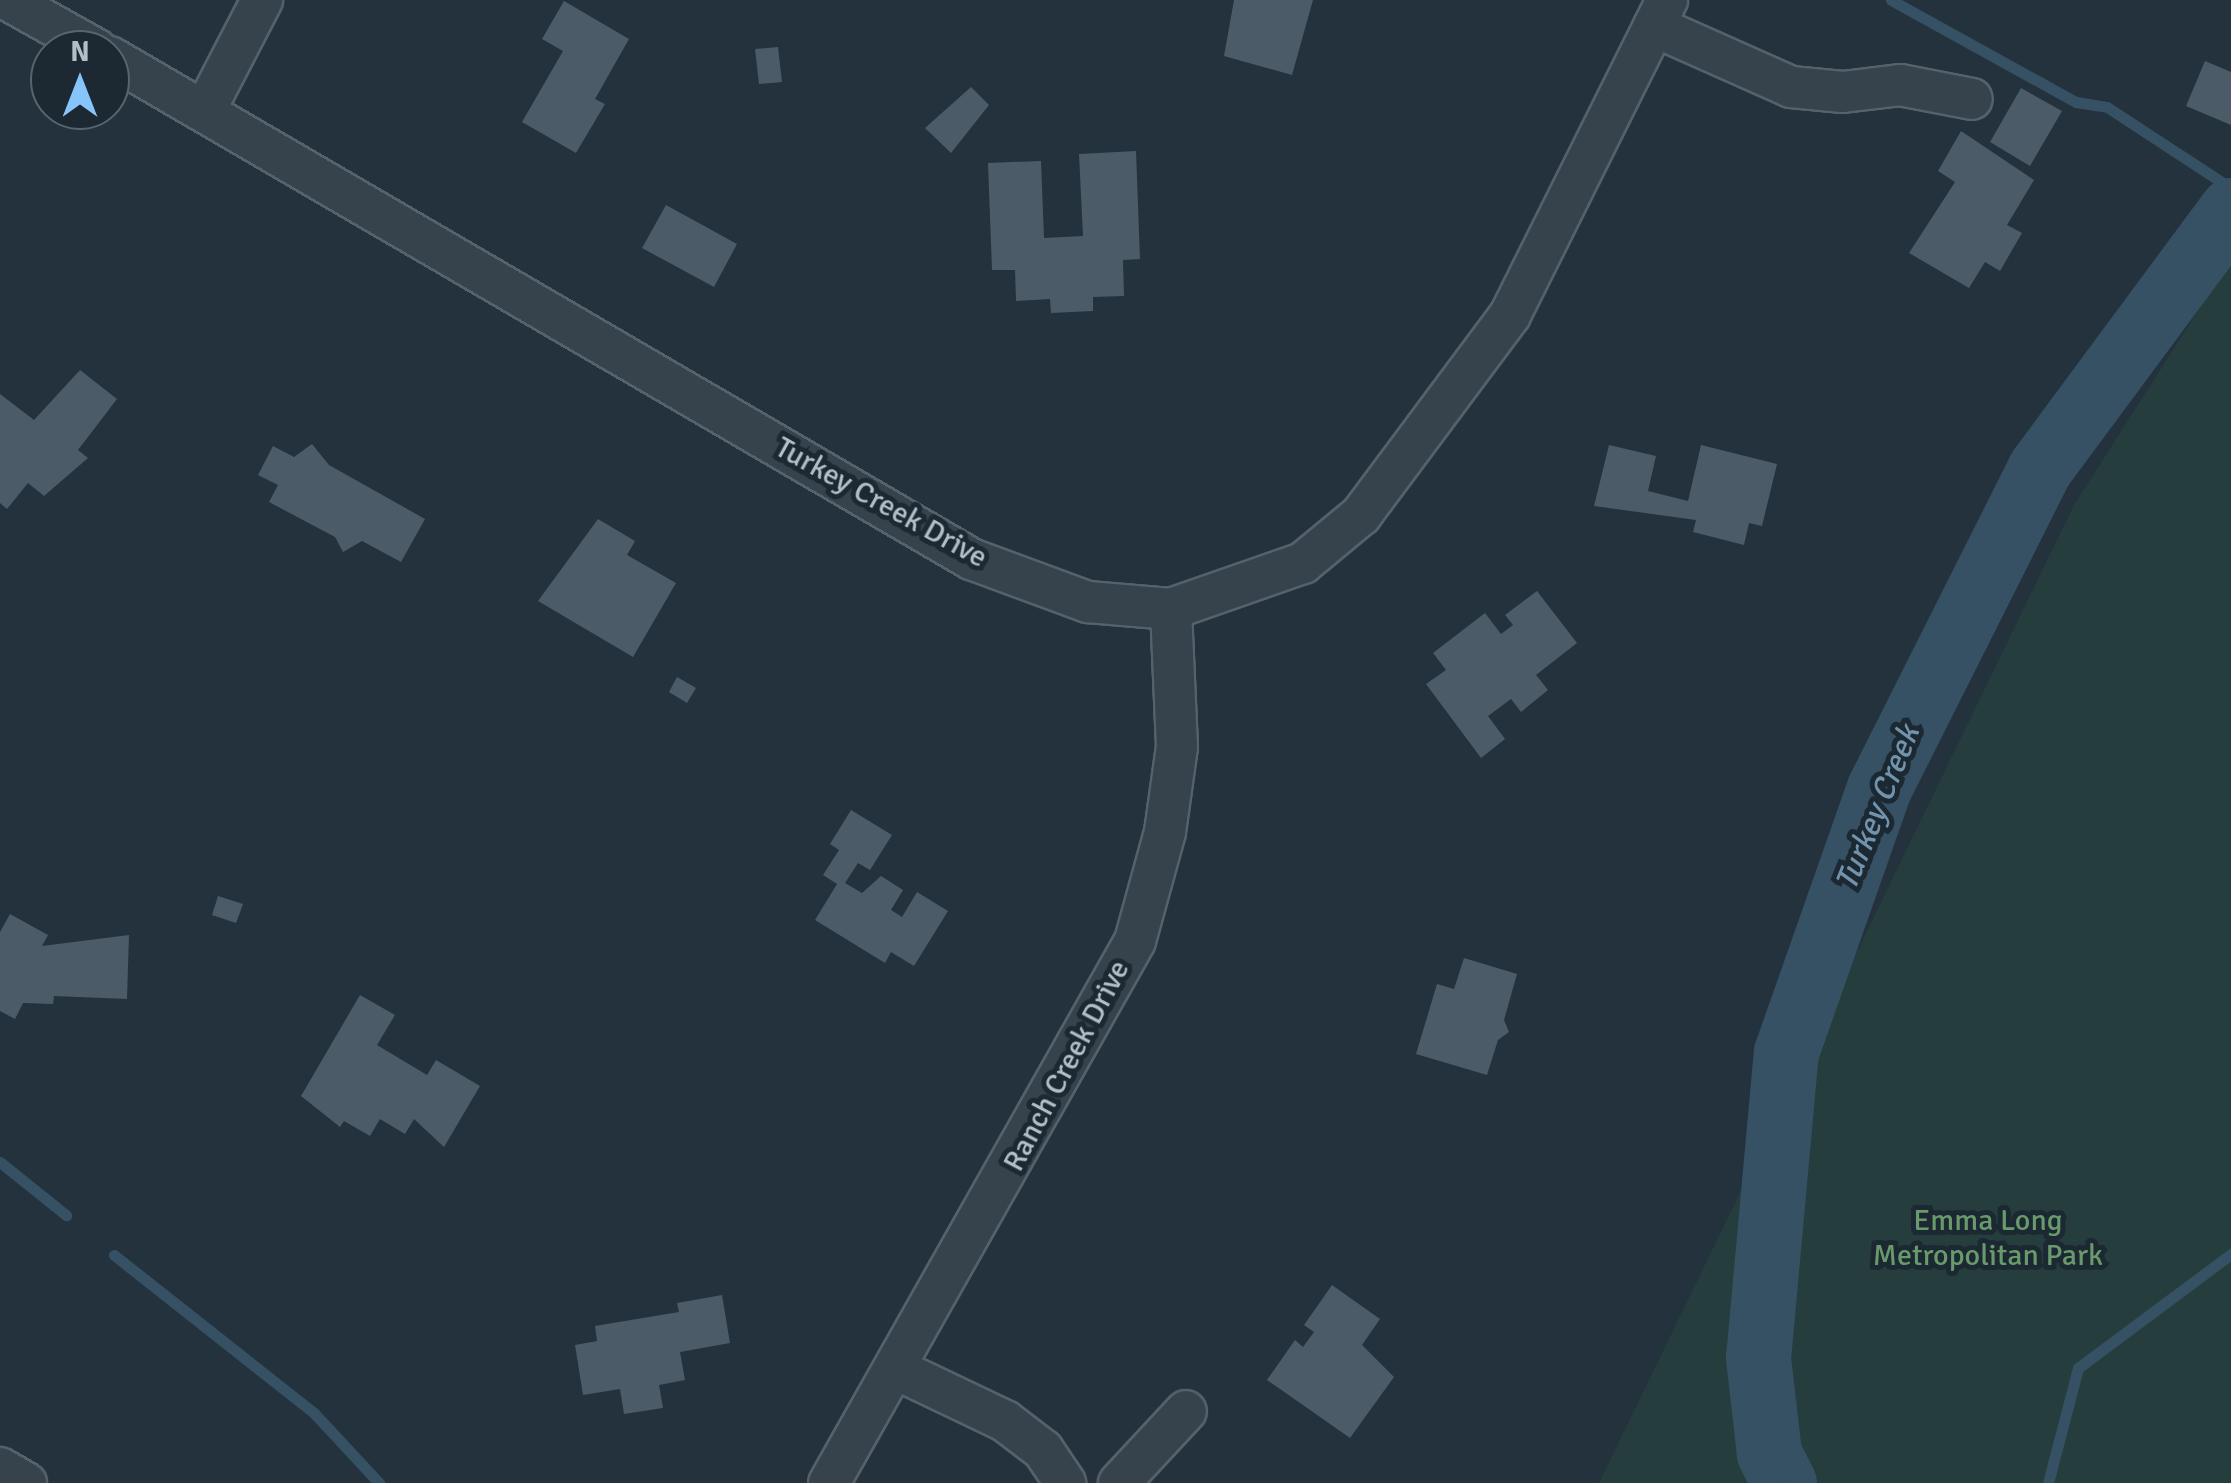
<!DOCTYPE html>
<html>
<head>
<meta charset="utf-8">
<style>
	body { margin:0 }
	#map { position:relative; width:2231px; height:1483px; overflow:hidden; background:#23323d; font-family:Signika,sans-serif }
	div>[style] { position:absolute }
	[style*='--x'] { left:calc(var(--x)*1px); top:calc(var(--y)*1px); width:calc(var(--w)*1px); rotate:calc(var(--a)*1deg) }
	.green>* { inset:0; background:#253e3d }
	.stream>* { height:11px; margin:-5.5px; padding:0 5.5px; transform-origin:5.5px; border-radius:5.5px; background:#365164 }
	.river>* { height:65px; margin:-32.5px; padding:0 32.5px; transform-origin:32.5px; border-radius:32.5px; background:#365164 }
	.building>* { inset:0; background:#4b5c68 }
	.roads { filter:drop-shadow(2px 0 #55616b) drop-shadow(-2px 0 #55616b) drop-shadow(0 2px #55616b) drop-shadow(0 -2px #55616b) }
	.minor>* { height:40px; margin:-20px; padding:0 20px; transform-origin:20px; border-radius:20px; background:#36434d }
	span { translate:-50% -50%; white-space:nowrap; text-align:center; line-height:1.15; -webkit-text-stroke:10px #1c2832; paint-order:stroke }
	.street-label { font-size:30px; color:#b2bec8 }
	.park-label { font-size:30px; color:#699a6c }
	.water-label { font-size:32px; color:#7194ac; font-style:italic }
	.north { position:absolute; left:30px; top:30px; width:100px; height:100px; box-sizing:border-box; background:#1c2832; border:2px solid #58646e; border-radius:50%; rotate:0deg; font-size:28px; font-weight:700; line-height:40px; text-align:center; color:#b2bec8 }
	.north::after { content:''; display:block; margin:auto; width:35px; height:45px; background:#86c5fa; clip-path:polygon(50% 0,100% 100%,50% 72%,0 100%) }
</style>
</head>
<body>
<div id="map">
	<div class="green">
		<div style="clip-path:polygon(2231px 259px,2231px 1483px,1599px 1483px,2074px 505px)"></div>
	</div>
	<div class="stream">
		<div style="--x:1891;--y:0;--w:211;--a:28.9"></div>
		<div style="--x:2076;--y:102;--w:31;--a:9"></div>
		<div style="--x:2107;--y:107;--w:148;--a:33.2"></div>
		<div style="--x:0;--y:1162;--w:85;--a:38.8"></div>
		<div style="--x:114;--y:1255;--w:255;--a:38.3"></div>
		<div style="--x:314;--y:1413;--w:96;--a:47.1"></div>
		<div style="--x:2048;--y:1483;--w:119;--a:-75.4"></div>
		<div style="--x:2078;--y:1368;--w:191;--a:-36.7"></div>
	</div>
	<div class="river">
		<div style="--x:1784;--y:1483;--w:34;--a:-117"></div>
		<div style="--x:1769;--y:1453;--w:96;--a:-96.6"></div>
		<div style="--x:1758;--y:1358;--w:307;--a:-84.8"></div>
		<div style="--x:1786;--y:1052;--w:280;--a:-70.6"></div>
		<div style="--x:1879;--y:788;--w:358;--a:-63.3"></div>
		<div style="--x:2040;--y:468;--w:321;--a:-53.5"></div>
	</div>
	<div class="building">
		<div style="clip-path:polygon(1234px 0,1313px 0,1292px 75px,1224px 56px)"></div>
		<div style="clip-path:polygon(564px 1px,629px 39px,595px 99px,605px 104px,576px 153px,522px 122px,563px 51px,542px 39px)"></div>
		<div style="clip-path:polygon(778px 47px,782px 82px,759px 84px,755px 49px)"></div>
		<div style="clip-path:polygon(2205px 61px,2231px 72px,2231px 125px,2186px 106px)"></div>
		<div style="clip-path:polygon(971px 87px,989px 105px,951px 153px,925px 128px)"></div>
		<div style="clip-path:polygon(2021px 88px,2062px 111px,2030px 166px,1990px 142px)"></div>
		<div style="clip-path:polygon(1961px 131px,2034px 180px,2007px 225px,2022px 233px,2000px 271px,1985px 262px,1969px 288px,1909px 253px,1955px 182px,1938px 171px)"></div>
		<div style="clip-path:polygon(1136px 151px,1140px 259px,1123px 260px,1124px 296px,1093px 297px,1093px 311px,1051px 313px,1050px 299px,1016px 301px,1015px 270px,992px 270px,988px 163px,1041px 161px,1044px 238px,1083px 236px,1079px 154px)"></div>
		<div style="clip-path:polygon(666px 205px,737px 244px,714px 287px,642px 248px)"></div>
		<div style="clip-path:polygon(80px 370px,117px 399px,78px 450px,88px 458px,44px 496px,28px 483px,7px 509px,0 503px,0 394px,34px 420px)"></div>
		<div style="clip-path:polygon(312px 444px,329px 465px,425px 519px,401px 562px,362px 541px,343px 552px,335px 537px,269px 502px,278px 485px,258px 475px,273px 446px,294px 457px)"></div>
		<div style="clip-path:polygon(1609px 445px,1656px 456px,1648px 491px,1688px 501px,1701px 445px,1777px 464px,1762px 526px,1749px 523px,1744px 545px,1693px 532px,1696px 520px,1594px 506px)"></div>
		<div style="clip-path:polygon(598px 519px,635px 541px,627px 555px,676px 583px,633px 657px,538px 601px)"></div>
		<div style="clip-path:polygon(1537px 591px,1577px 643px,1536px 675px,1548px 690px,1521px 712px,1511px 699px,1488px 716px,1505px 739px,1481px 758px,1426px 684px,1446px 670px,1433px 653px,1485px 613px,1501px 634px,1513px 625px,1505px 615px)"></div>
		<div style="clip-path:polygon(677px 677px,696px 688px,687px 703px,669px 692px)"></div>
		<div style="clip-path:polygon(851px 810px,892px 835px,870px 870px,858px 863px,845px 883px,862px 893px,881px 876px,903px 890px,891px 910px,902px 917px,917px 892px,948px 911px,914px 966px,891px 952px,885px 963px,815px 920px,837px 884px,823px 875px,839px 850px,830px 844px)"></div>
		<div style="clip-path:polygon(218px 896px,243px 904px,236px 923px,212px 915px)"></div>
		<div style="clip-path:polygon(10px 914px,48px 935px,42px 946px,129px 935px,127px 999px,54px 996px,53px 1004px,23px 1003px,15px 1019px,0 1011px,0 932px)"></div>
		<div style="clip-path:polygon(1464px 958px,1517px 974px,1504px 1020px,1509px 1032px,1498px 1040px,1487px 1075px,1416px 1054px,1437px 984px,1454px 989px)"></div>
		<div style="clip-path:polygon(360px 995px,395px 1015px,377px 1045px,427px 1075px,436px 1060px,480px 1086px,444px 1147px,414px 1119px,405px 1134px,380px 1119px,370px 1136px,344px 1121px,340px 1127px,301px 1096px)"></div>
		<div style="clip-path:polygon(1332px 1285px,1380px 1319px,1362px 1345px,1394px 1377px,1350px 1438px,1267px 1380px,1295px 1340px,1303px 1347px,1314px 1332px,1304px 1325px)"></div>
		<div style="clip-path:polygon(722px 1295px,730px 1343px,680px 1352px,685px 1380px,659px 1385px,663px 1408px,624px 1414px,620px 1389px,583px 1395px,575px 1345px,597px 1341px,595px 1326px,679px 1312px,677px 1303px)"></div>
	</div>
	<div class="roads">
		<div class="minor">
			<div style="--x:8;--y:0;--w:102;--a:29.3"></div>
			<div style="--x:1654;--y:26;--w:150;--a:24"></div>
			<div style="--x:1791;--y:87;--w:52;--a:5.5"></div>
			<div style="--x:1843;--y:92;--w:57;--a:-7"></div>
			<div style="--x:1900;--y:85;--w:73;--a:11"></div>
			<div style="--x:110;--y:57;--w:997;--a:30.24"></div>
			<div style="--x:971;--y:559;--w:125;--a:20.2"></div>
			<div style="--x:1088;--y:602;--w:83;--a:4.8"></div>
			<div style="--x:1171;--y:609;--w:140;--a:-19.2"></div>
			<div style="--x:1303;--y:563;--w:75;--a:-39.6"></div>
			<div style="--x:1361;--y:515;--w:249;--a:-53.3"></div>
			<div style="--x:1510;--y:315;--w:352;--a:-63.5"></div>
			<div style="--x:205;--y:110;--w:124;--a:-62.6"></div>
			<div style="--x:896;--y:1369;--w:121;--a:25.5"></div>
			<div style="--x:1005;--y:1421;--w:48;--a:37.3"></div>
			<div style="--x:1043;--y:1450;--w:40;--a:56"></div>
			<div style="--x:0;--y:1468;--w:30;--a:30"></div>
			<div style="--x:829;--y:1483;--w:622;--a:-60.55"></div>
			<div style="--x:1135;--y:941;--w:113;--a:-74.6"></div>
			<div style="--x:1165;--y:832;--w:86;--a:-82"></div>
			<div style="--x:1177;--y:747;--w:138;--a:-92.5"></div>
			<div style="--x:1119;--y:1483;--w:98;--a:-47.1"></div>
		</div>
	</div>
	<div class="street-label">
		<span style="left:881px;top:503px;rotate:29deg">Turkey Creek Drive</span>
		<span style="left:1067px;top:1066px;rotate:-62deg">Ranch Creek Drive</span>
	</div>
	<div class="park-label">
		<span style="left:1988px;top:1238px">Emma Long<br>Metropolitan Park</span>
	</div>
	<div class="water-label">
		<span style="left:1878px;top:808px;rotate:-68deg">Turkey Creek</span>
	</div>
	<div class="north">N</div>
</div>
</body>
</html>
